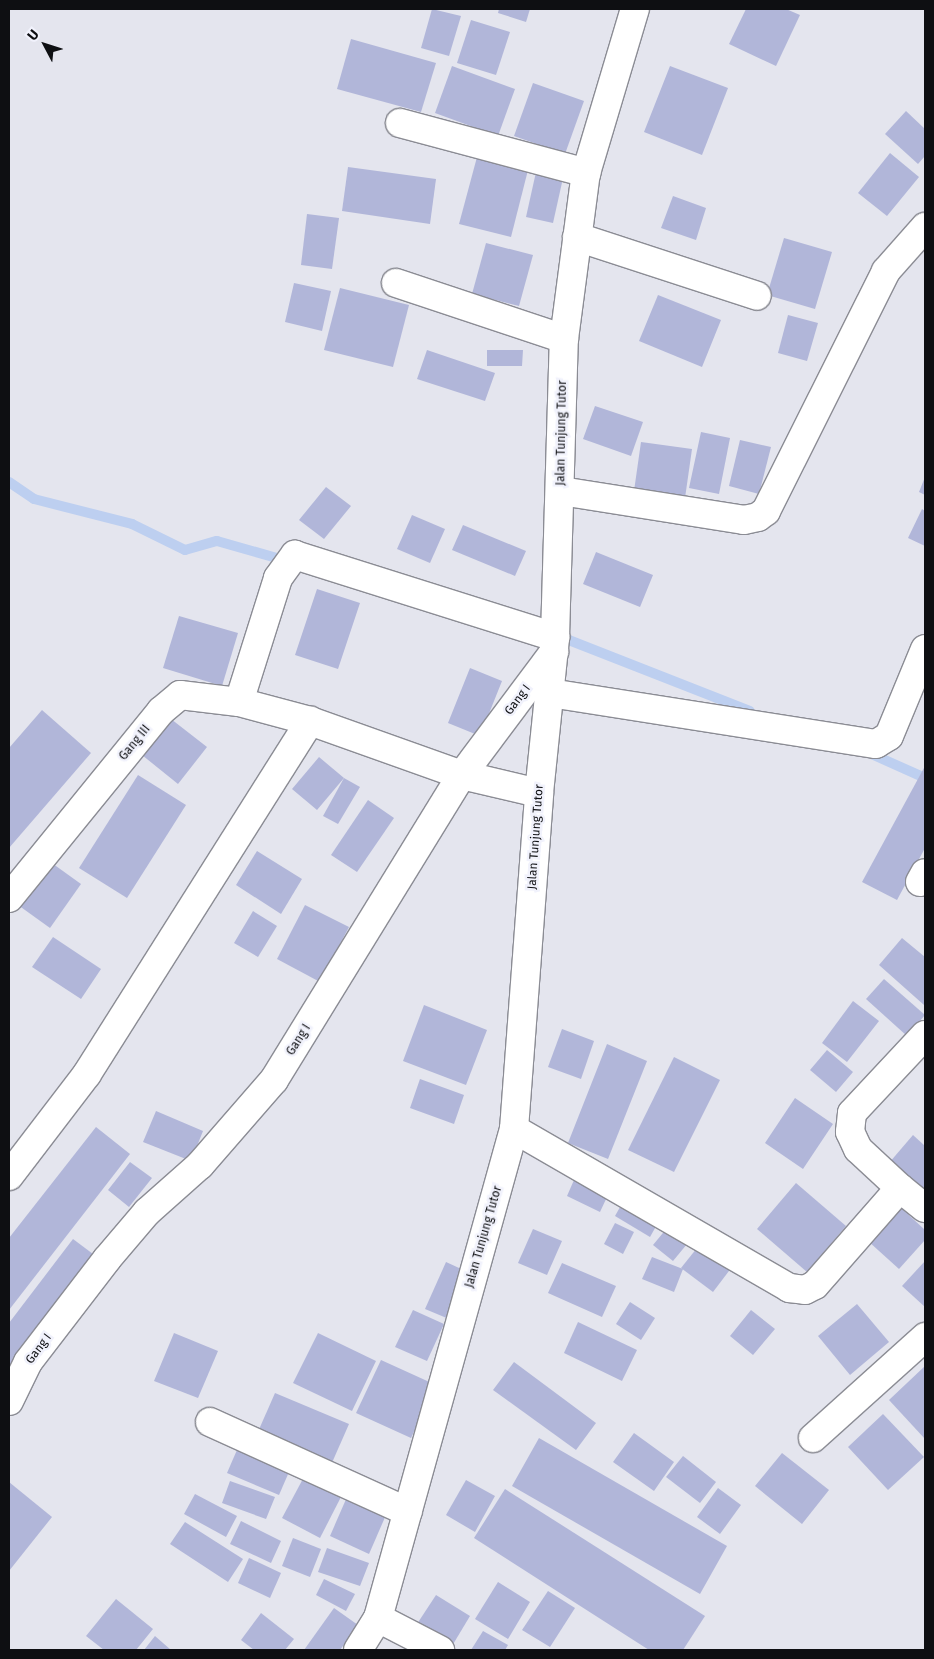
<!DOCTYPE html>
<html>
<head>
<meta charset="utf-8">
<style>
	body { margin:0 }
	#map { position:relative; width:934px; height:1659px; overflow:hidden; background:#e4e5ee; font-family:"Fira Sans",sans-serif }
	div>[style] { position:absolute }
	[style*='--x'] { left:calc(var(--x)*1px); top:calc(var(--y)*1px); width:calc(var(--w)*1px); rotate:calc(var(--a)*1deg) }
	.stream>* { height:10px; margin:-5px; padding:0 5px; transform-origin:5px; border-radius:5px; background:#bdcff0 }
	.building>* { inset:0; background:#b1b6d9 }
	.roads { filter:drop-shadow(1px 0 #8b8c94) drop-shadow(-1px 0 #8b8c94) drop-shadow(0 1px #8b8c94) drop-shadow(0 -1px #8b8c94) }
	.minor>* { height:28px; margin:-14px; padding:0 14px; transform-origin:14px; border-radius:14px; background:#fff }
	span { translate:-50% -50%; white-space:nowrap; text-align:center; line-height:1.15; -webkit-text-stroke:5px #f1f2fc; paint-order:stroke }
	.street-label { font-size:12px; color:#0e0f12 }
	.frame { position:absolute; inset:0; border:10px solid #0e0f12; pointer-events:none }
	.north { position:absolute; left:20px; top:20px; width:50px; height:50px; -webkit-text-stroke:4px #f1f2fc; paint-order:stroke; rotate:310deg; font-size:14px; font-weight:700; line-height:20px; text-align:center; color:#0e0f12 }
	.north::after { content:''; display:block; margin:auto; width:18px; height:22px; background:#0e0f12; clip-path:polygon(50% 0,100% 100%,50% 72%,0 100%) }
</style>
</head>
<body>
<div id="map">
	<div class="stream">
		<div style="--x:9;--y:482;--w:30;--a:34"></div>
		<div style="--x:34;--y:499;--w:101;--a:14.3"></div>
		<div style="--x:132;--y:524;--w:59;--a:26.1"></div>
		<div style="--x:185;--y:550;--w:33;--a:-16"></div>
		<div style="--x:217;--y:541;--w:73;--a:15.9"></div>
		<div style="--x:556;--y:635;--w:208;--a:21.4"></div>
		<div style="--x:867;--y:752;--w:64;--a:24.1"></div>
	</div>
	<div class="building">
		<div style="clip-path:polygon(432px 9px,461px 16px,449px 56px,421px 48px)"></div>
		<div style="clip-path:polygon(499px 9px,530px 9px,526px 22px,498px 13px)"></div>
		<div style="clip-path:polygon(746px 9px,786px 9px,800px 15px,776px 66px,729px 44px)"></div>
		<div style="clip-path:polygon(471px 20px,510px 32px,496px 75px,457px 63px)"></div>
		<div style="clip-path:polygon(351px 39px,436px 63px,421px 112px,337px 89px)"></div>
		<div style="clip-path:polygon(452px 66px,515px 89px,498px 136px,435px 113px)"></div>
		<div style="clip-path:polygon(670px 66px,728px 88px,702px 155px,644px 132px)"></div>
		<div style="clip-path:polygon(533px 83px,584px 101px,565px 154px,514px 136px)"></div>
		<div style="clip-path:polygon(906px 111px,925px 129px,925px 156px,918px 164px,885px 134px)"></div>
		<div style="clip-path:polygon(890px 153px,919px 177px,887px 216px,858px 193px)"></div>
		<div style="clip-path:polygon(477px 157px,528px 170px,511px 237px,459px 224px)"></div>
		<div style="clip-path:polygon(348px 167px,436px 179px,430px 224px,342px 211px)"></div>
		<div style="clip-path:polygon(536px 172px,563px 178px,553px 223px,526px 217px)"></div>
		<div style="clip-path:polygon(673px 196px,706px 208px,696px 240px,661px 228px)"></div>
		<div style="clip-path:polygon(307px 214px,339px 218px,332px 269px,301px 265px)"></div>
		<div style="clip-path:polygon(784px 238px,832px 252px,815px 309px,767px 295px)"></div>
		<div style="clip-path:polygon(486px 243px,533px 255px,519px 306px,472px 294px)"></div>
		<div style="clip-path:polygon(294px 283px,331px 291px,322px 331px,285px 322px)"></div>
		<div style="clip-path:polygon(340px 288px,409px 305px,393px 367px,324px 350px)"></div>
		<div style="clip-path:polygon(658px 295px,721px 320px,702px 367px,639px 341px)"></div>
		<div style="clip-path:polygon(788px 315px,818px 323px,807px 361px,778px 353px)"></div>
		<div style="clip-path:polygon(427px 350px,495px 373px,485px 401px,417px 379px)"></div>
		<div style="clip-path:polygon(487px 350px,523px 350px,522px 366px,487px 366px)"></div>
		<div style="clip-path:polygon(595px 406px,643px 422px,631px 456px,583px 439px)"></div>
		<div style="clip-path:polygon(701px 432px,730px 438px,719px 494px,689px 488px)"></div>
		<div style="clip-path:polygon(740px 440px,771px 447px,759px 494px,729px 486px)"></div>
		<div style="clip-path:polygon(641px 442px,692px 449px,685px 498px,634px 491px)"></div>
		<div style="clip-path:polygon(925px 477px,925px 495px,919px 492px)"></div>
		<div style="clip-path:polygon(326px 487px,351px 506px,324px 539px,299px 520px)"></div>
		<div style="clip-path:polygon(922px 509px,925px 511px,925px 546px,908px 538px)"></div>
		<div style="clip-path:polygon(412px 515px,445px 529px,430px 563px,397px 549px)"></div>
		<div style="clip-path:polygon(463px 525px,526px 551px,515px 576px,452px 550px)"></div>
		<div style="clip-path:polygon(596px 552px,653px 575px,640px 607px,583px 584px)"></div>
		<div style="clip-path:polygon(317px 589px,360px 603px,338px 669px,295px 655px)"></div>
		<div style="clip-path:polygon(179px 616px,238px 633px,222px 686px,163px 668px)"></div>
		<div style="clip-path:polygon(470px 668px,502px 681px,480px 736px,448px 723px)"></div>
		<div style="clip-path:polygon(42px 710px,91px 753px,9px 848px,9px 748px)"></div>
		<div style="clip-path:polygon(171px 719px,207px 747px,178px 784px,142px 755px)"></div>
		<div style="clip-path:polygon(319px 757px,344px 778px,317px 810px,292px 789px)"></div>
		<div style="clip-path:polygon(925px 766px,925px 848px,897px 900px,862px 882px)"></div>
		<div style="clip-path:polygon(138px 775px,186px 805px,127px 898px,79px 868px)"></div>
		<div style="clip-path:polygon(344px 778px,360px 787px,338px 824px,323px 816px)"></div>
		<div style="clip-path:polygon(368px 800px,394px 818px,357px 872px,331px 855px)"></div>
		<div style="clip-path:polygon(257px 851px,302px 879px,281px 914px,236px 885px)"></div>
		<div style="clip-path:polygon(49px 861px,81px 884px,50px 928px,18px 905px)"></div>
		<div style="clip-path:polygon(305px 905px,349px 927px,320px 982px,277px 959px)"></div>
		<div style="clip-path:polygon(253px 911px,277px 926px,258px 957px,234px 943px)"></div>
		<div style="clip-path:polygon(53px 937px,101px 969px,81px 999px,32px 967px)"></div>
		<div style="clip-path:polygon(902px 938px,925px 957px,924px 1005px,879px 965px)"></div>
		<div style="clip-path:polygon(884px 979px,925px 1015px,907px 1036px,866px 999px)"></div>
		<div style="clip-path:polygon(853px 1001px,879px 1021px,847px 1062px,822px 1043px)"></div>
		<div style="clip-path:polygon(424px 1005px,487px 1030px,466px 1085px,403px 1061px)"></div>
		<div style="clip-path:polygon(562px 1029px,594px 1041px,581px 1079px,548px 1067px)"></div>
		<div style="clip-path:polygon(607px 1044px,647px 1061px,608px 1159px,568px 1143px)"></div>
		<div style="clip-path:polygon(827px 1050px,853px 1072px,836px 1092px,810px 1070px)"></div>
		<div style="clip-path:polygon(674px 1057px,720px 1080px,674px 1172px,628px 1150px)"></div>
		<div style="clip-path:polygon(420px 1079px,464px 1095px,454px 1124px,410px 1108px)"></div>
		<div style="clip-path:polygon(795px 1098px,833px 1124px,803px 1169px,765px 1143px)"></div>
		<div style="clip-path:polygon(156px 1111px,203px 1131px,191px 1161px,143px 1142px)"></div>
		<div style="clip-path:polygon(96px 1127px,130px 1154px,9px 1310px,9px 1238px)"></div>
		<div style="clip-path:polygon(913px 1135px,925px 1146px,925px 1193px,889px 1163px)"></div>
		<div style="clip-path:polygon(130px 1162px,152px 1178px,129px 1207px,108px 1190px)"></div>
		<div style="clip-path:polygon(574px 1180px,607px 1197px,600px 1212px,567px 1196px)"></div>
		<div style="clip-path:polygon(796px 1183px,846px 1226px,807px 1272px,757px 1229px)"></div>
		<div style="clip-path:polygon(624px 1200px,659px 1221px,650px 1237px,615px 1216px)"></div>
		<div style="clip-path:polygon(899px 1206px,925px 1230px,925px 1240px,899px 1269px,868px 1241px)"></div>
		<div style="clip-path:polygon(672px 1222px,692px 1238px,673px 1261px,653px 1245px)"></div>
		<div style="clip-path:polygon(615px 1223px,634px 1232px,623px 1254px,604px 1244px)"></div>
		<div style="clip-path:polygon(533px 1229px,562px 1241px,547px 1275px,518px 1263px)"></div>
		<div style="clip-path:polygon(73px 1239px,101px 1260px,9px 1381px,9px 1323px)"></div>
		<div style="clip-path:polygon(701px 1243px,732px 1267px,713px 1292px,681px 1268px)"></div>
		<div style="clip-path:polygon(652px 1257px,683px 1269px,674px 1292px,642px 1279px)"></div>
		<div style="clip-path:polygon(925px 1261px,925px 1307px,902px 1286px)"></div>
		<div style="clip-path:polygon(446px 1262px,470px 1273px,449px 1319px,425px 1309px)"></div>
		<div style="clip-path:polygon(562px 1263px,616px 1286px,602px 1317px,548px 1293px)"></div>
		<div style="clip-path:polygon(630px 1302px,655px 1318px,641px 1340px,616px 1324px)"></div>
		<div style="clip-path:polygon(857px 1304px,889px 1342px,850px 1375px,818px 1336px)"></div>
		<div style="clip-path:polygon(413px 1310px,444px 1324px,427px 1361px,395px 1347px)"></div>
		<div style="clip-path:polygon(751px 1310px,775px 1329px,753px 1355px,730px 1336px)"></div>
		<div style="clip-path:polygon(578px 1322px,637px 1350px,622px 1381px,564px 1353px)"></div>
		<div style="clip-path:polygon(174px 1333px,218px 1351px,198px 1398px,154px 1381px)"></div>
		<div style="clip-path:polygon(318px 1333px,376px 1361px,352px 1411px,293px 1383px)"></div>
		<div style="clip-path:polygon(381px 1360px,436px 1385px,411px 1438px,356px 1413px)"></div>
		<div style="clip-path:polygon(514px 1362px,596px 1423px,576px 1450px,493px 1390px)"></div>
		<div style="clip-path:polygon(925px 1366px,925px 1439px,889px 1400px)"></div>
		<div style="clip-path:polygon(275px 1393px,349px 1424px,331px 1465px,257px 1434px)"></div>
		<div style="clip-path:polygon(883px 1414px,924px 1457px,888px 1490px,848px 1447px)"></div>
		<div style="clip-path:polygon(634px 1433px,674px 1462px,654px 1491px,613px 1462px)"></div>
		<div style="clip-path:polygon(539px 1438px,727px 1546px,700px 1594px,512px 1486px)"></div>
		<div style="clip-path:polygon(240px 1443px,292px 1465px,279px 1495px,227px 1473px)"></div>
		<div style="clip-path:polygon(782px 1453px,829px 1490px,802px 1524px,755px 1486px)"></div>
		<div style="clip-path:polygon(683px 1456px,716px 1482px,700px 1503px,666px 1477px)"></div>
		<div style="clip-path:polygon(305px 1475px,342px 1495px,320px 1538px,282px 1518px)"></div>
		<div style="clip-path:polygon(466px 1480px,495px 1496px,475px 1532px,446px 1515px)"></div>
		<div style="clip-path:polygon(230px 1481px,275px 1497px,266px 1519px,222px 1503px)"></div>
		<div style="clip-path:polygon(9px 1482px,52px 1517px,9px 1571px)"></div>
		<div style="clip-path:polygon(718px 1488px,741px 1505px,720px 1534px,697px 1517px)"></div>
		<div style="clip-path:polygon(505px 1489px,705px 1616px,683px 1650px,649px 1650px,474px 1538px)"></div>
		<div style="clip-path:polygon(195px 1494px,237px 1516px,226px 1537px,184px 1514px)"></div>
		<div style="clip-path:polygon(347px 1497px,386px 1515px,369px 1554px,330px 1536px)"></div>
		<div style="clip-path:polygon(241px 1521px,281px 1541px,271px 1563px,230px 1544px)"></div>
		<div style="clip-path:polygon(185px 1522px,243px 1559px,228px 1582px,170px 1544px)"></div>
		<div style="clip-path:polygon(293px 1538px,321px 1549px,310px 1577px,282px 1566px)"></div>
		<div style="clip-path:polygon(327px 1548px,369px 1563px,360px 1586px,318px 1572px)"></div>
		<div style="clip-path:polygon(249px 1558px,281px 1573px,270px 1598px,238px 1583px)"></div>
		<div style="clip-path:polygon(324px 1579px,355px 1594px,346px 1611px,316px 1595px)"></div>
		<div style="clip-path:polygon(498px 1582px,530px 1602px,508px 1639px,475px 1619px)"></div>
		<div style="clip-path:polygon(548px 1591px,575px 1608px,550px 1647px,522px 1630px)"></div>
		<div style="clip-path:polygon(436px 1595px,470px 1616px,452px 1646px,417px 1624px)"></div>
		<div style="clip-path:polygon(116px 1599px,153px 1629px,136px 1650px,104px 1650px,86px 1636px)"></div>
		<div style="clip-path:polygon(334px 1608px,358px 1625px,340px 1650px,304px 1650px)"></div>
		<div style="clip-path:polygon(261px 1613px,294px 1639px,285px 1650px,254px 1650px,241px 1640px)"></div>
		<div style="clip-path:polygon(483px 1631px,508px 1645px,505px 1650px,471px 1650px)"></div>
		<div style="clip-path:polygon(155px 1636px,171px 1650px,144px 1650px)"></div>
	</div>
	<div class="roads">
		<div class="minor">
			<div style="--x:400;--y:123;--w:193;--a:15"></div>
			<div style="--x:577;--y:237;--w:189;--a:18.1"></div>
			<div style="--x:396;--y:283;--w:177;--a:18.4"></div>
			<div style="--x:561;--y:491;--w:185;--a:9"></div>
			<div style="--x:744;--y:520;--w:14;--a:-12"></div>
			<div style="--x:758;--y:517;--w:10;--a:-37"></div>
			<div style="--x:766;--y:511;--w:268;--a:-63.4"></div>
			<div style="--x:886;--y:271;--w:59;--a:-48.4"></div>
			<div style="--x:550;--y:693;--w:330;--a:8.9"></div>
			<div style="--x:876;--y:744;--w:15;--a:-32"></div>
			<div style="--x:889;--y:736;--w:94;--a:-67.5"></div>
			<div style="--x:239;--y:702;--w:130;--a:-72.5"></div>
			<div style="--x:278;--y:578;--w:29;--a:-54"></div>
			<div style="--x:295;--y:555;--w:273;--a:17.5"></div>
			<div style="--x:920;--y:882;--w:10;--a:-61"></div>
			<div style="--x:9;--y:898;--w:241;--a:-50.9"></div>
			<div style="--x:161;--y:711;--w:25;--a:-40"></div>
			<div style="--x:180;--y:695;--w:59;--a:6.8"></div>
			<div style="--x:239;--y:702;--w:73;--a:15"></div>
			<div style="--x:310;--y:721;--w:161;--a:19.6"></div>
			<div style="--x:462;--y:775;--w:79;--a:13.2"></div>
			<div style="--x:514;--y:1129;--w:318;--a:30"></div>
			<div style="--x:789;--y:1288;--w:16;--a:7"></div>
			<div style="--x:805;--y:1290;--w:11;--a:-27"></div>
			<div style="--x:815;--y:1285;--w:129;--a:-48.8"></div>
			<div style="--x:900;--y:1188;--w:57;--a:-137.1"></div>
			<div style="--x:858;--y:1149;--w:19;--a:-115"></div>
			<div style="--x:850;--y:1132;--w:19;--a:-84"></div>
			<div style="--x:852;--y:1113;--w:107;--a:-46.9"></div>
			<div style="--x:9;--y:1176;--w:128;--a:-52.6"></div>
			<div style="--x:87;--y:1074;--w:418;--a:-57.7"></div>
			<div style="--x:900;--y:1188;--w:32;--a:39"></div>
			<div style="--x:9;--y:1401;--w:43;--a:-64"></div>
			<div style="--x:28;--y:1362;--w:130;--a:-52.5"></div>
			<div style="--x:107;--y:1259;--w:62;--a:-49.6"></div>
			<div style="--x:147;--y:1212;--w:71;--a:-41.6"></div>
			<div style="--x:200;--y:1165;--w:113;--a:-49"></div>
			<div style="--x:274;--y:1080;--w:358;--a:-58.4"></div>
			<div style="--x:462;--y:775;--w:154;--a:-53.2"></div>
			<div style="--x:210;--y:1422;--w:217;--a:24.4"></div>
			<div style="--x:813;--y:1438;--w:151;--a:-42"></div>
			<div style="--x:378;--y:1618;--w:70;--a:27.3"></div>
			<div style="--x:358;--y:1650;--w:38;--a:-58"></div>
			<div style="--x:378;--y:1618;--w:508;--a:-74.46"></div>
			<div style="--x:514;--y:1129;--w:337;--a:-85.7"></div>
			<div style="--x:539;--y:793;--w:157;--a:-84.1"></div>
			<div style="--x:555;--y:637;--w:298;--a:-88.3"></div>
			<div style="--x:564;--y:339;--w:167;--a:-82.5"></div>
			<div style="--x:586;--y:173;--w:171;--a:-73.4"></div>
		</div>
	</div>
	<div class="street-label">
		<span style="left:562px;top:433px;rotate:-89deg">Jalan Tunjung Tutor</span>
		<span style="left:518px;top:700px;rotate:-53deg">Gang I</span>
		<span style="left:135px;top:743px;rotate:-51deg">Gang III</span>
		<span style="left:536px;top:837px;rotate:-86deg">Jalan Tunjung Tutor</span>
		<span style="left:299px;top:1040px;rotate:-58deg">Gang I</span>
		<span style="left:484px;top:1237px;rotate:-74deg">Jalan Tunjung Tutor</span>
		<span style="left:39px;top:1349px;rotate:-53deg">Gang I</span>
	</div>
	<div class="frame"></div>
	<div class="north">U</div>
</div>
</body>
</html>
